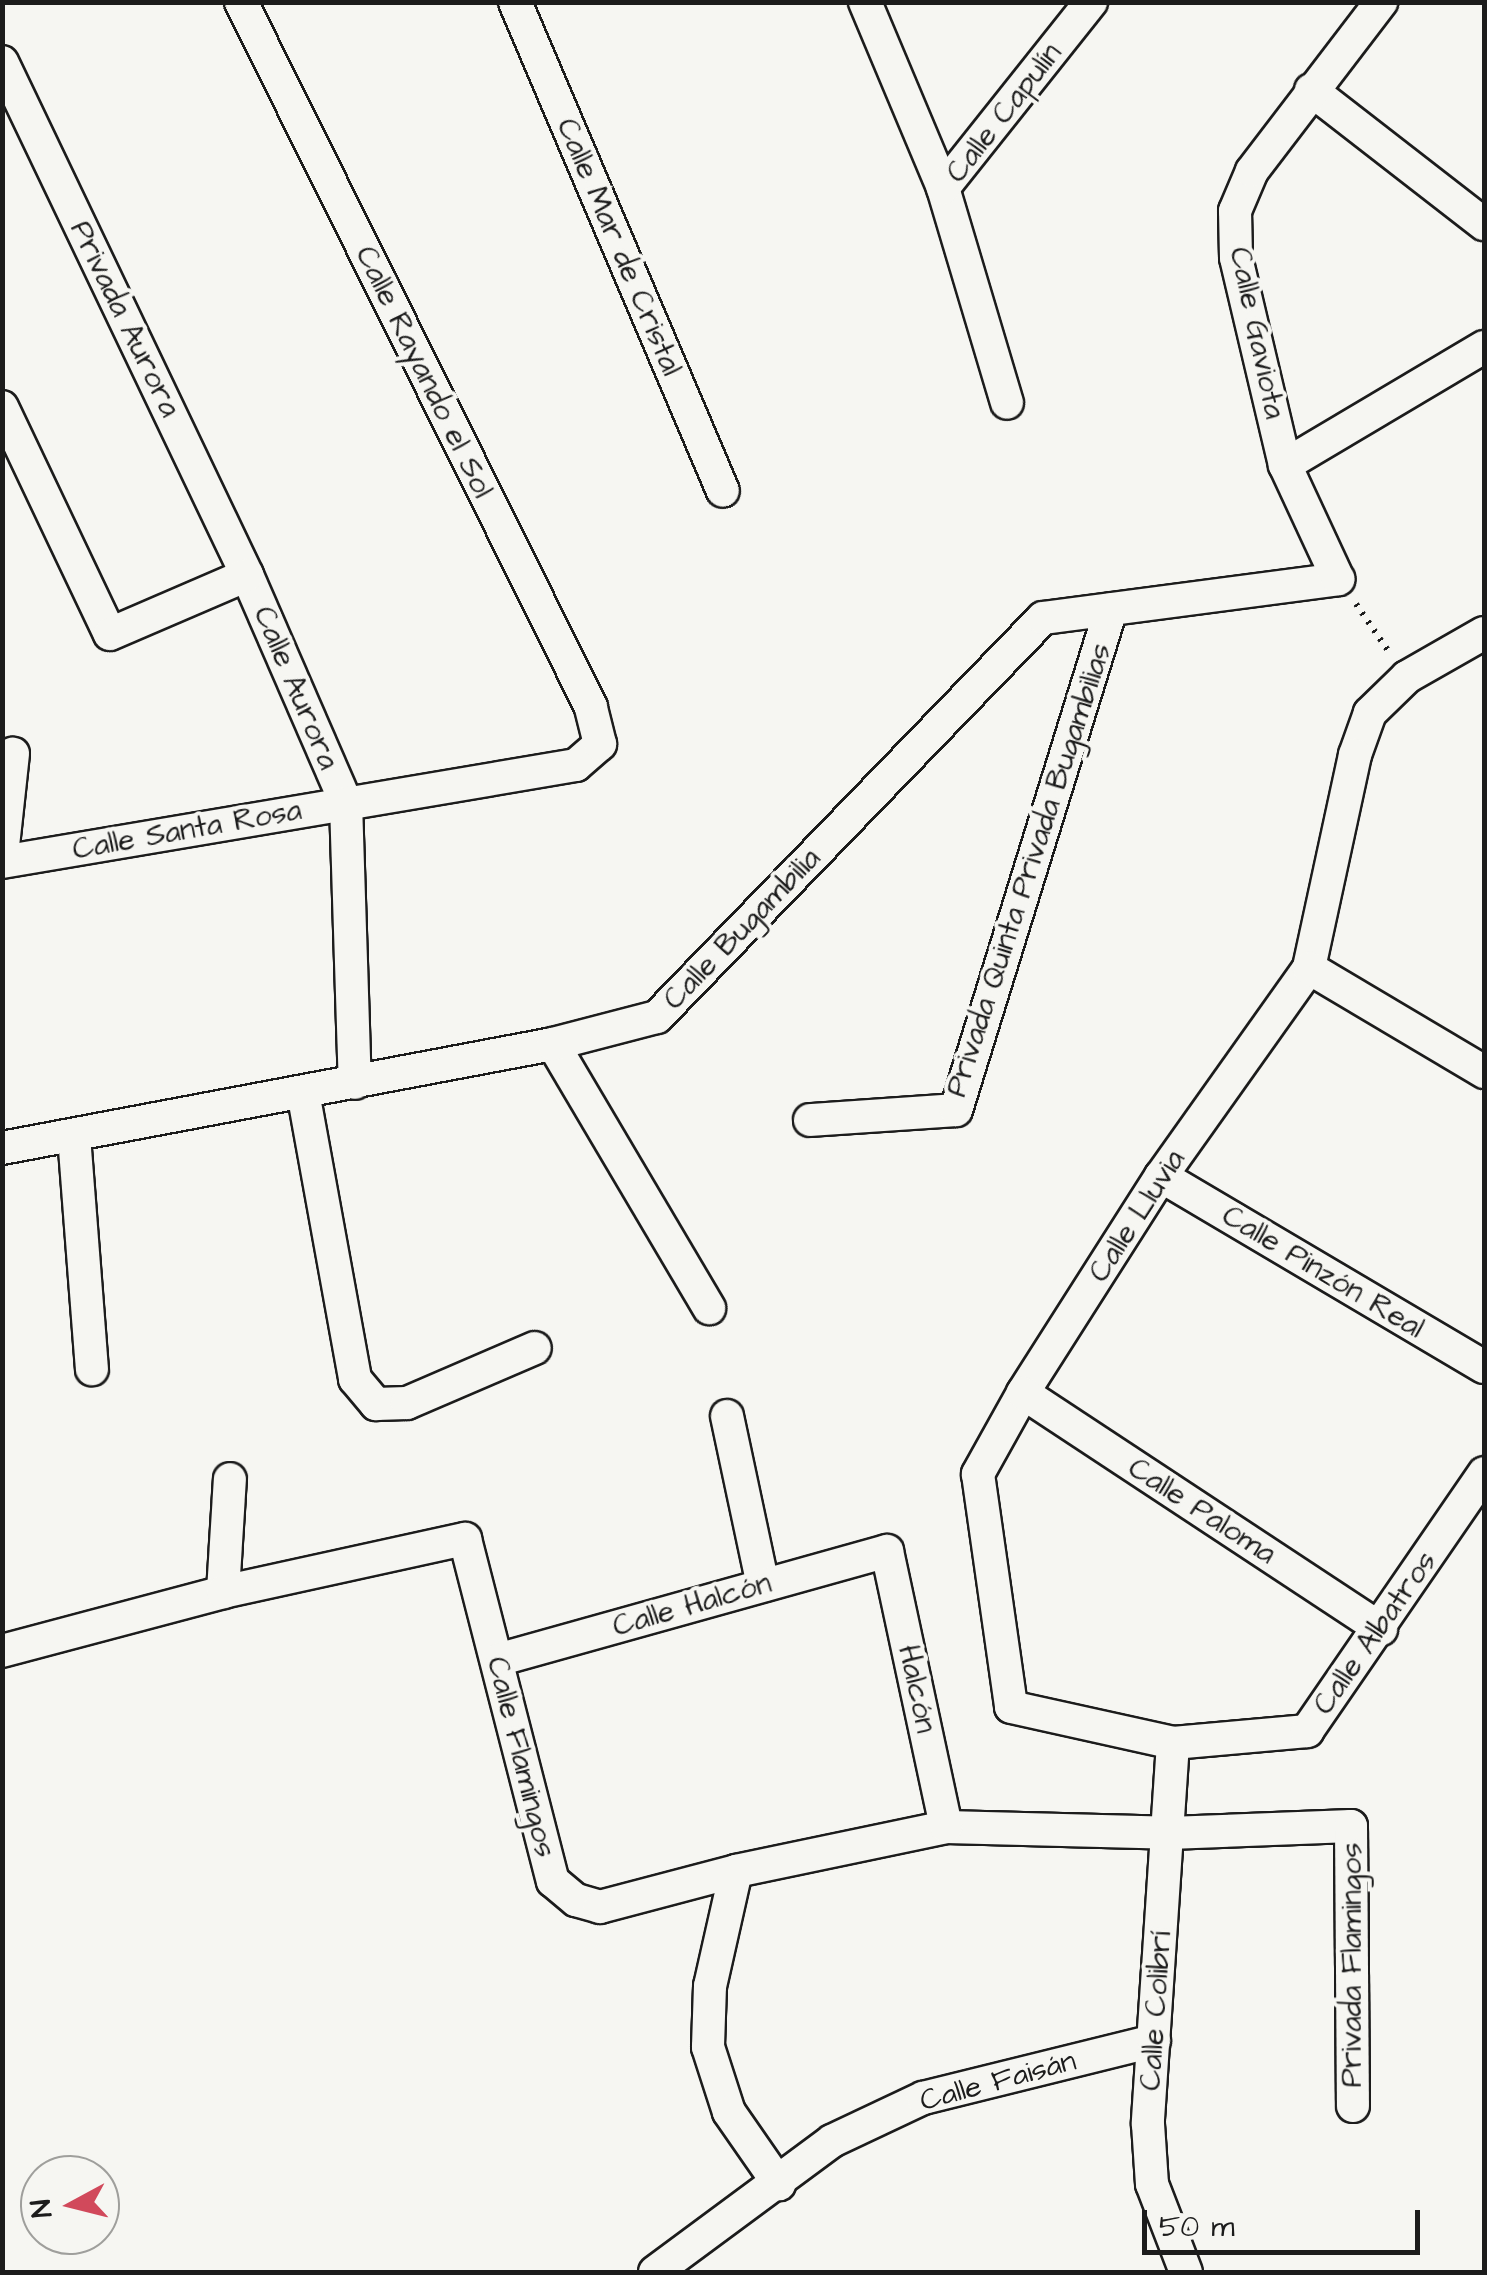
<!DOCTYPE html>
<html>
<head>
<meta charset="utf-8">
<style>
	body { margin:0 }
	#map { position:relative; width:1487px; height:2275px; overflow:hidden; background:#f6f6f2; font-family:"Architects Daughter",sans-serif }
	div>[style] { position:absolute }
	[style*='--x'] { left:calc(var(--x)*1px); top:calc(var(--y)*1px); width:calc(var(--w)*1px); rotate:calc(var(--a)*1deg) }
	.path>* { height:6px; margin-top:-3px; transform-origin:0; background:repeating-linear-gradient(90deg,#1c1c1c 0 2.5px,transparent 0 10.5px) }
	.roads { filter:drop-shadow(2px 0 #1c1c1c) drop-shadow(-2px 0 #1c1c1c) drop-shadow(0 2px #1c1c1c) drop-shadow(0 -2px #1c1c1c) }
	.minor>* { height:32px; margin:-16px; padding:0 16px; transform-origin:16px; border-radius:16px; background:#f6f6f2 }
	span { translate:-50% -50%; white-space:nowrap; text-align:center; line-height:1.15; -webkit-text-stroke:8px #f6f6f2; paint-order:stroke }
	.street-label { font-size:30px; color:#1c1c1c }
	.frame { position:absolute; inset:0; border:5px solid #1c1c1c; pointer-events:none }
	.north { position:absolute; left:20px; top:2155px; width:100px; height:100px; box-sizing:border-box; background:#f6f6f2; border:2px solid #9f9f9c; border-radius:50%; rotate:263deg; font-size:28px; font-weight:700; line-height:40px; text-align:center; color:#1c1c1c }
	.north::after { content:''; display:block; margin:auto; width:35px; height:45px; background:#d1495b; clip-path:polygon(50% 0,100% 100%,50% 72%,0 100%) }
	.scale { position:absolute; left:1142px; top:2210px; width:278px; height:45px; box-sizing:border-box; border:5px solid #1c1c1c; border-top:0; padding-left:12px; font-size:30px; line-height:35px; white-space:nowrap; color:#1c1c1c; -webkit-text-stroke:8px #f6f6f2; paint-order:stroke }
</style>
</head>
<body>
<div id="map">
	<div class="path">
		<div style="--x:1356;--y:604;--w:58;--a:55.5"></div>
	</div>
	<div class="roads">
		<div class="minor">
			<div style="--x:515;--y:2;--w:531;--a:66.96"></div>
			<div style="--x:865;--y:2;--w:202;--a:67.2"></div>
			<div style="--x:943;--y:188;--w:224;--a:73.4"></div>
			<div style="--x:2;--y:62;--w:569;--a:64.47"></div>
			<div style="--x:247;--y:575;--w:249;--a:66.5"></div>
			<div style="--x:346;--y:803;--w:280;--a:88.2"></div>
			<div style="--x:1311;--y:90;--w:219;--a:37.8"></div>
			<div style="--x:943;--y:188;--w:238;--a:-51.5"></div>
			<div style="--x:2;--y:407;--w:251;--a:64.6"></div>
			<div style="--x:110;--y:634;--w:149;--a:-23.3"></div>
			<div style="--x:1285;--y:465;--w:231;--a:-30.7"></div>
			<div style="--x:1484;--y:633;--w:89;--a:150.3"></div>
			<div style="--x:1407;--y:677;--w:52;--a:135.8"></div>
			<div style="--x:1370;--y:713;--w:45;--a:109.7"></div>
			<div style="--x:1355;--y:755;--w:218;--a:102.2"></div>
			<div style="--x:1309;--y:968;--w:255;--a:125.4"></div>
			<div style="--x:1161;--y:1176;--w:257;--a:122.5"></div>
			<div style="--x:1023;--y:1393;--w:93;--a:119.1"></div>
			<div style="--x:978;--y:1474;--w:235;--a:81.9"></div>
			<div style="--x:1011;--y:1707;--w:166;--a:12.5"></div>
			<div style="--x:1173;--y:1743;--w:135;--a:-5.1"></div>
			<div style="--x:1307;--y:1731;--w:313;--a:-55.5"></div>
			<div style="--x:2;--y:855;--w:102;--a:-83.8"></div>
			<div style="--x:2;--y:862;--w:582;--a:-9.59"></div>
			<div style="--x:576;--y:765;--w:32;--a:-41"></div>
			<div style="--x:600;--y:744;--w:38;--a:-104"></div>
			<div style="--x:591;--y:707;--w:787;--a:-116.4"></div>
			<div style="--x:1309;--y:968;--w:204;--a:30.7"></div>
			<div style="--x:553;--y:1044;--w:307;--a:59.4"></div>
			<div style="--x:303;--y:1092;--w:292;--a:79.7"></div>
			<div style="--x:355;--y:1379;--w:33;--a:50"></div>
			<div style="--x:376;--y:1404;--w:31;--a:-2"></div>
			<div style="--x:407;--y:1403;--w:139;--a:-23.3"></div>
			<div style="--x:810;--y:1120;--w:146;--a:-3.9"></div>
			<div style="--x:956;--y:1110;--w:524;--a:-72.81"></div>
			<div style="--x:74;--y:1136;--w:234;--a:85.6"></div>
			<div style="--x:2;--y:1148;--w:561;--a:-10.69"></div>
			<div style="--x:553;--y:1044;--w:107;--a:-14.6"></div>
			<div style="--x:657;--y:1017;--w:555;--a:-45.95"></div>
			<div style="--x:1043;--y:618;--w:298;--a:-7.5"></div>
			<div style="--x:1338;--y:579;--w:126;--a:-114.9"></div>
			<div style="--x:1285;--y:465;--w:213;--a:-103.3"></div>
			<div style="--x:1236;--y:258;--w:47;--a:-91.2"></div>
			<div style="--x:1235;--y:211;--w:43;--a:-67"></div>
			<div style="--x:1252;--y:171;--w:213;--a:-52.6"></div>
			<div style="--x:1161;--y:1176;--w:375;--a:30.6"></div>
			<div style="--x:1023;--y:1393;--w:429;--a:33.4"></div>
			<div style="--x:727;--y:1416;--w:173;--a:78"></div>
			<div style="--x:223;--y:1592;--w:113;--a:-86.5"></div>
			<div style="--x:2;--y:1651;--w:229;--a:-14.9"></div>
			<div style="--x:223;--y:1592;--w:248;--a:-12.4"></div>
			<div style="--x:465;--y:1539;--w:353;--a:75.6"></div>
			<div style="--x:553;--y:1881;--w:30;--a:40"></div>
			<div style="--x:576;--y:1900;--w:25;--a:16"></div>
			<div style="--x:600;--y:1907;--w:141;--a:-14.8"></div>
			<div style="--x:736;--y:1871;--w:215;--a:-11.8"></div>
			<div style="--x:946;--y:1827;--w:223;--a:1.5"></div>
			<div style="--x:1169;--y:1833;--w:182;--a:-2.2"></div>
			<div style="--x:1351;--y:1826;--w:280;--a:89.6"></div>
			<div style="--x:497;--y:1660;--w:405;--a:-15.6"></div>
			<div style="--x:887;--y:1551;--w:282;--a:77.9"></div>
			<div style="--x:1173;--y:1743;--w:382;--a:93.8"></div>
			<div style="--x:1148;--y:2124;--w:60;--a:86.2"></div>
			<div style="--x:1152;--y:2184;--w:94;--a:68.9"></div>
			<div style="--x:736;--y:1871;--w:118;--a:102.7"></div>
			<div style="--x:710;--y:1986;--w:61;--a:91.9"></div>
			<div style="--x:708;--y:2047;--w:68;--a:72.1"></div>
			<div style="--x:729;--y:2112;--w:88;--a:55.2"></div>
			<div style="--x:655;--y:2272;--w:220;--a:-36.5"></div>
			<div style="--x:832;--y:2141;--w:101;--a:-25.3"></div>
			<div style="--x:923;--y:2098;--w:238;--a:-13.9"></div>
		</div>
	</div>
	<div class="street-label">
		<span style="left:1004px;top:113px;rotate:-52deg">Calle Capulín</span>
		<span style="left:619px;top:247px;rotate:67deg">Calle Mar de Cristal</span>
		<span style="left:125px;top:319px;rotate:64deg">Privada Aurora</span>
		<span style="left:1257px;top:333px;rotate:78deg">Calle Gaviota</span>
		<span style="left:424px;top:372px;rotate:64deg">Calle Rayando el Sol</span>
		<span style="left:296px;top:688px;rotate:67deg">Calle Aurora</span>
		<span style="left:187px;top:830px;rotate:-10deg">Calle Santa Rosa</span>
		<span style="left:1029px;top:870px;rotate:-72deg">Privada Quinta Privada Bugambilias</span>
		<span style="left:742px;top:929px;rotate:-46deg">Calle Bugambilia</span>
		<span style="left:1137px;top:1216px;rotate:-57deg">Calle Lluvia</span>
		<span style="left:1323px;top:1272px;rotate:31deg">Calle Pinzón Real</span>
		<span style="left:1202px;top:1511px;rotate:33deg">Calle Paloma</span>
		<span style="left:692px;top:1605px;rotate:-16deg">Calle Halcón</span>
		<span style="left:1375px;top:1633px;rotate:-55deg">Calle Albatros</span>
		<span style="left:917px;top:1689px;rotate:78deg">Halcón</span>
		<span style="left:521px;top:1757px;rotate:76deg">Calle Flamingos</span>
		<span style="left:1352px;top:1965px;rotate:-90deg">Privada Flamingos</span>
		<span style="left:1156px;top:2011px;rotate:-86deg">Calle Colibrí</span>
		<span style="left:998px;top:2081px;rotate:-15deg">Calle Faisán</span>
	</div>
	<div class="frame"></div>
	<div class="north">N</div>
	<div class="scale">50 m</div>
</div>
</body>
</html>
